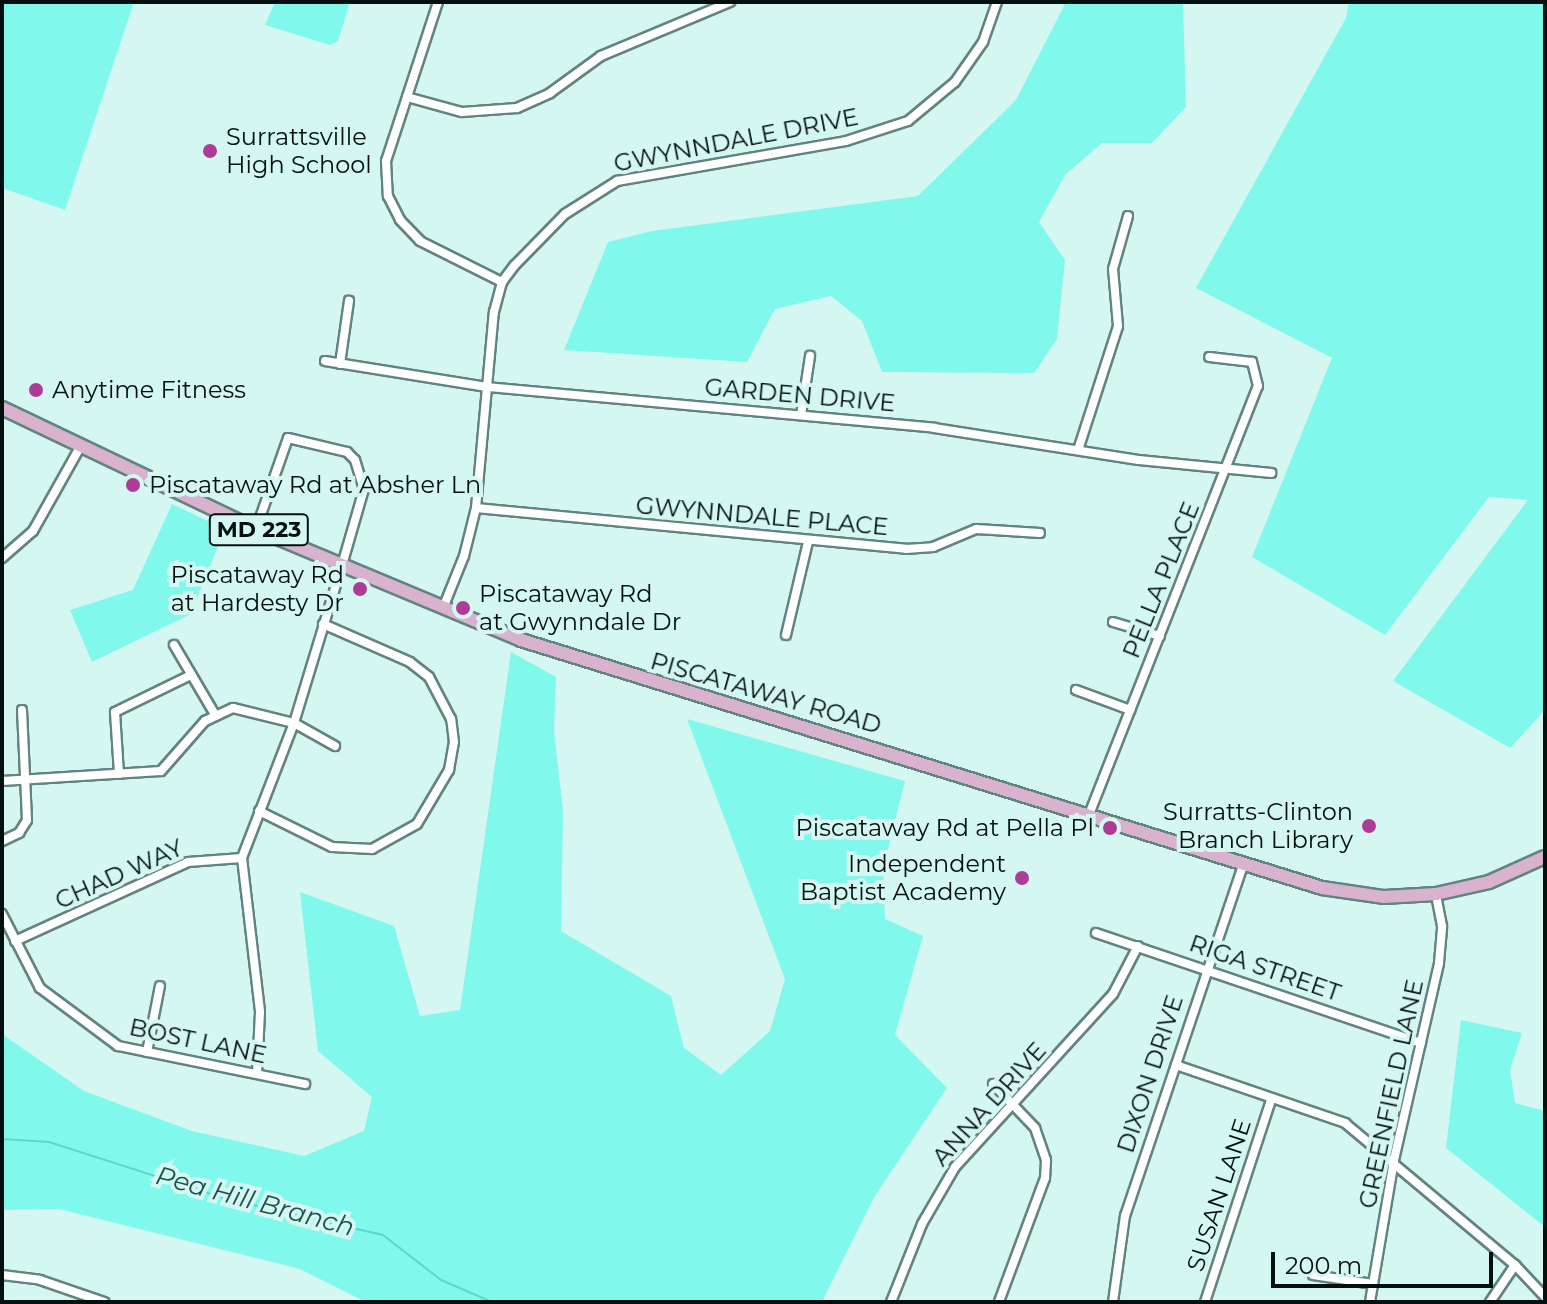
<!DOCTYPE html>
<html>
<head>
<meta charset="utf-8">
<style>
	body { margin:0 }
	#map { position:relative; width:1547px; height:1304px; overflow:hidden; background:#d4f7f2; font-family:Montserrat,sans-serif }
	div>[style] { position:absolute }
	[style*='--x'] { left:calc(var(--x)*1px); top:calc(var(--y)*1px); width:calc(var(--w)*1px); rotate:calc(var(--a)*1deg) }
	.green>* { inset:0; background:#81f8ec }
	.stream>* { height:2px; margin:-1px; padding:0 1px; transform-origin:1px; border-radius:1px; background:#5bd8cc }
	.roads { filter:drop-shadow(2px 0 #63837f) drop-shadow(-2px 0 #63837f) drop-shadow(0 2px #63837f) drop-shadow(0 -2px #63837f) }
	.street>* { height:8px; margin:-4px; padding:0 4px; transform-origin:4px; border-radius:4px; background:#fff }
	.primary>* { height:12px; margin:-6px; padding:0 6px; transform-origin:6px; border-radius:6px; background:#d9b2cf }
	.dots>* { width:22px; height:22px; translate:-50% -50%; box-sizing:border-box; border:4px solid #d4f7f2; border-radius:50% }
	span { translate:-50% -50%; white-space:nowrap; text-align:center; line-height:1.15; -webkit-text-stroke:8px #d4f7f2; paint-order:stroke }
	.shield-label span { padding:2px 6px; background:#d4f7f2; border:2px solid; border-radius:6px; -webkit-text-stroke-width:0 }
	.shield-label { font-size:22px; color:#04100e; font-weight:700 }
	.poi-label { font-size:24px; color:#04100e }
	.left { translate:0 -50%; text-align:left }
	.right { translate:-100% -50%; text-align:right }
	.street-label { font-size:24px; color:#04100e }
	.water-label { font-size:26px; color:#1b514c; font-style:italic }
	.frame { position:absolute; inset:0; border:4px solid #04100e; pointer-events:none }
	.scale { position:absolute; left:1271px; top:1252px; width:222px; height:36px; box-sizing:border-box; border:4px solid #04100e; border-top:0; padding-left:10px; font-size:24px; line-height:28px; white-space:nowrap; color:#04100e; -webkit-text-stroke:6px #d4f7f2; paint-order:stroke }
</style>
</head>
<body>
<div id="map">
	<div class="green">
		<div style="clip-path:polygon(2px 2px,134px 2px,65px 210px,2px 188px)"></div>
		<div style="clip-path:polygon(275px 2px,350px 2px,338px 41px,330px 45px,265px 25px)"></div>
		<div style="clip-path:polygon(1066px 2px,1183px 2px,1186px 107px,1152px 143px,1102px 143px,1065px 175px,1039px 222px,1065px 260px,1057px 339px,1034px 373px,882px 372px,862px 321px,831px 296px,775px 309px,747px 362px,564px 350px,608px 242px,652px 231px,918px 196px,1016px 100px)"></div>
		<div style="clip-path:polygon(1349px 2px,1545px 2px,1545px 710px,1510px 748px,1393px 681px,1528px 500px,1489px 497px,1385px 635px,1252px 557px,1332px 358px,1196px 288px,1346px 18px)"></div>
		<div style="clip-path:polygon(172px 504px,225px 529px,191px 614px,92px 662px,70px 610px,133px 590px)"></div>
		<div style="clip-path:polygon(511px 652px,556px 677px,554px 731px,563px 811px,561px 931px,671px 996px,684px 1048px,721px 1075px,770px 1031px,785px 979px,687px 719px,905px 781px,883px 870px,885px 919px,923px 936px,895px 1035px,947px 1088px,875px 1196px,822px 1302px,366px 1302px,300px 1269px,59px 1209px,2px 1210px,2px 1034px,84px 1091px,192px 1131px,304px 1156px,364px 1131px,372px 1097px,318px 1051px,300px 892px,394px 926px,420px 1016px,460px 1010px)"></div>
		<div style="clip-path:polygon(1461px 1020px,1522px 1033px,1510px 1070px,1515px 1103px,1545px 1111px,1545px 1227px,1446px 1148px)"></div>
	</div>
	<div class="stream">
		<div style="--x:2;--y:1139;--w:47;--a:3.7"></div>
		<div style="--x:49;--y:1142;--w:187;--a:17.8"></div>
		<div style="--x:227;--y:1199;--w:160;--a:13"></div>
		<div style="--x:383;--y:1235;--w:73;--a:37.8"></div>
		<div style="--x:441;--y:1280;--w:56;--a:23.3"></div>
	</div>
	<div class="roads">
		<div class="street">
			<div style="--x:438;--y:2;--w:167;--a:108.1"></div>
			<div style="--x:386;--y:161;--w:35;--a:87"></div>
			<div style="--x:388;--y:196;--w:27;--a:63"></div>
			<div style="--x:400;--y:220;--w:29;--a:46"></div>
			<div style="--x:420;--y:241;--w:92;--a:26.6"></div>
			<div style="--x:407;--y:97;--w:57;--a:15.3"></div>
			<div style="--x:462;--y:112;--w:55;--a:-4.2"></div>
			<div style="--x:517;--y:108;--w:36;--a:-24"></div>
			<div style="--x:550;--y:93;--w:63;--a:-36"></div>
			<div style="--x:601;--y:56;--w:140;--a:-22.7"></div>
			<div style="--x:325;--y:361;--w:164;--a:9.1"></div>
			<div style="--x:487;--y:387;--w:449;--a:5.2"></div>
			<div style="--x:934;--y:428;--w:207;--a:8.9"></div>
			<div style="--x:1139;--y:460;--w:133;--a:5.6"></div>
			<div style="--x:340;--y:364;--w:64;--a:-81.9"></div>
			<div style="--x:801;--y:415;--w:60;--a:-81.3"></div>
			<div style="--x:1079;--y:447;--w:127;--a:-72.1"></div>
			<div style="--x:1118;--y:326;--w:57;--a:-95"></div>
			<div style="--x:1113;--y:269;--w:55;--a:-74.2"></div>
			<div style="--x:476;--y:508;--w:432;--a:5.4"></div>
			<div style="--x:906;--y:549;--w:27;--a:-4"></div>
			<div style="--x:933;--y:547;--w:47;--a:-22.7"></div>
			<div style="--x:976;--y:529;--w:64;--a:3.6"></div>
			<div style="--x:256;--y:529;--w:96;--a:-70.6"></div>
			<div style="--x:288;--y:438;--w:61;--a:13.3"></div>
			<div style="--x:347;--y:452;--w:11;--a:45"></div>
			<div style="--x:355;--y:460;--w:30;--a:73"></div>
			<div style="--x:364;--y:489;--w:79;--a:106.1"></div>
			<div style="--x:342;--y:565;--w:165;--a:106.9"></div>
			<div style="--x:294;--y:723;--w:145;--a:111.1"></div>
			<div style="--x:242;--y:858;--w:155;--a:83.3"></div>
			<div style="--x:260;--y:1012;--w:62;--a:92.8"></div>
			<div style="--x:2;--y:558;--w:41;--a:-41.1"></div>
			<div style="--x:33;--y:531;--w:94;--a:-60.7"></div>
			<div style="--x:443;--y:608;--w:56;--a:-68"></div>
			<div style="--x:464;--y:556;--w:49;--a:-76"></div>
			<div style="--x:476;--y:508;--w:197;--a:-84.8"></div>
			<div style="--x:494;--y:312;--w:31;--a:-75"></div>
			<div style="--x:502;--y:282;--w:21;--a:-53"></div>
			<div style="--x:515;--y:265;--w:71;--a:-45.6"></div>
			<div style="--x:565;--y:214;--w:62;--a:-32.4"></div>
			<div style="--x:617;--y:181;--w:232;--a:-9.9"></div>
			<div style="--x:846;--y:141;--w:65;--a:-17.9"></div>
			<div style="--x:908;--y:121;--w:61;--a:-39.7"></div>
			<div style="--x:955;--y:82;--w:49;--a:-55"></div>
			<div style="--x:983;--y:42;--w:42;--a:-70.7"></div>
			<div style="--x:1113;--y:622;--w:49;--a:16.6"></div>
			<div style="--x:786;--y:635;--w:96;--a:-76.7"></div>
			<div style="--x:174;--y:645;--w:79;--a:59.5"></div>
			<div style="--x:1076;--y:690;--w:58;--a:20.3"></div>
			<div style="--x:119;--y:774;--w:62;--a:-93.7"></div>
			<div style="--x:115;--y:712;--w:85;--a:-26"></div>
			<div style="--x:2;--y:781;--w:159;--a:-3.6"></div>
			<div style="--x:161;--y:771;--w:67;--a:-48.7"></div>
			<div style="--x:205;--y:721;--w:31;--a:-25"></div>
			<div style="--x:233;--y:708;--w:63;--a:13.8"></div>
			<div style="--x:294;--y:723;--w:47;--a:29.3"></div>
			<div style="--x:259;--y:811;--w:81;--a:26.3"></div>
			<div style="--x:332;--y:847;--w:40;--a:2.9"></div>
			<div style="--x:372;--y:849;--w:51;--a:-29.1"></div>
			<div style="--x:417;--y:824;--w:63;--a:-59.3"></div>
			<div style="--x:449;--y:770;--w:28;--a:-80"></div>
			<div style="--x:454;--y:742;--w:23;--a:-97"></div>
			<div style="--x:451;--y:719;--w:47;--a:-117.6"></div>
			<div style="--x:429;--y:677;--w:24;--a:-142"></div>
			<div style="--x:410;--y:662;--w:95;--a:-156.4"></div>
			<div style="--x:1090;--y:812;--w:458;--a:-68.5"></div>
			<div style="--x:1258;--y:386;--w:25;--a:-104"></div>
			<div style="--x:1252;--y:362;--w:43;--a:-173.4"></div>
			<div style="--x:2;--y:841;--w:19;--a:-25"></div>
			<div style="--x:19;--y:833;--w:15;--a:-58"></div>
			<div style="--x:27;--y:820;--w:110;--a:-92.6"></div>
			<div style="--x:2;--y:914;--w:83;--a:62.8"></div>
			<div style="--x:40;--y:988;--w:97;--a:36.6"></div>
			<div style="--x:118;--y:1046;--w:191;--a:11.5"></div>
			<div style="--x:1096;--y:933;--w:343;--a:18.7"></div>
			<div style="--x:15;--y:941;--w:190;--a:-24.5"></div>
			<div style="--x:188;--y:862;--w:54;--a:-4.2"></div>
			<div style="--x:147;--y:1052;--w:67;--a:-78.9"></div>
			<div style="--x:1176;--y:1065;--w:179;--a:18.9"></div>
			<div style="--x:1345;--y:1123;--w:222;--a:39.9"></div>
			<div style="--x:1515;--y:1265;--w:44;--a:46.8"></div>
			<div style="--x:993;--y:1084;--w:61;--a:46.3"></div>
			<div style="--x:1035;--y:1128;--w:34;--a:71"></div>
			<div style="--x:1046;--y:1160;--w:18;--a:93"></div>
			<div style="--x:1045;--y:1178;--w:132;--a:110.4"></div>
			<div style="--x:2;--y:1275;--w:38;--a:7"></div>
			<div style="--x:40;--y:1280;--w:68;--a:19"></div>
			<div style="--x:1313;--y:1275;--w:61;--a:8.5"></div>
			<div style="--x:891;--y:1302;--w:84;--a:-68.3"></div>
			<div style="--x:922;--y:1224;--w:66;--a:-59.9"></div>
			<div style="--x:955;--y:1167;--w:234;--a:-47.6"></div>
			<div style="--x:1113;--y:994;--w:54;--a:-62.5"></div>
			<div style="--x:1113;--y:1302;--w:87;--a:-82.1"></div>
			<div style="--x:1125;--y:1216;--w:373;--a:-71.4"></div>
			<div style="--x:1205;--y:1302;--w:213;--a:-71.9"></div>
			<div style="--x:1370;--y:1302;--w:144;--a:-80.4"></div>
			<div style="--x:1394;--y:1160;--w:202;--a:-77.1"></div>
			<div style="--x:1439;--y:963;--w:37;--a:-85"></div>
			<div style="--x:1442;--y:926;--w:33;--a:-101"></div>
			<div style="--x:1490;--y:1302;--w:45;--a:-56"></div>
		</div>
		<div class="primary">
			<div style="--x:2;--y:408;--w:281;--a:25.5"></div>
			<div style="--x:256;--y:529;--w:287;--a:22.7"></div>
			<div style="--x:521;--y:640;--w:839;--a:17.2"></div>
			<div style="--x:1322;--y:888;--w:63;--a:8.3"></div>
			<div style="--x:1384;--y:897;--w:52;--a:-3.3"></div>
			<div style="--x:1436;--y:894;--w:54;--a:-12.8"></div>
			<div style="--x:1489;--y:882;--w:61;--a:-24.1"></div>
		</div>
	</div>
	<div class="dots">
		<div style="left:210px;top:151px;background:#ae3c97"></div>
		<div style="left:36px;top:390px;background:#ae3c97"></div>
		<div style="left:133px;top:485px;background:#ae3c97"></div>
		<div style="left:360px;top:589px;background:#ae3c97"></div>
		<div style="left:463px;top:608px;background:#ae3c97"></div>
		<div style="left:1369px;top:826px;background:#ae3c97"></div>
		<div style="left:1110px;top:828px;background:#ae3c97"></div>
		<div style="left:1022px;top:878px;background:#ae3c97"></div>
	</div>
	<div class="shield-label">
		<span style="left:259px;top:530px">MD 223</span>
	</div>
	<div class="poi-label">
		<span class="left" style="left:226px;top:151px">Surrattsville<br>High School</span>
		<span class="left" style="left:52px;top:390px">Anytime Fitness</span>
		<span class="left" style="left:149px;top:485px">Piscataway Rd at Absher Ln</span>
		<span class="right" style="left:344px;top:589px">Piscataway Rd<br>at Hardesty Dr</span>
		<span class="left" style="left:479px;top:608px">Piscataway Rd<br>at Gwynndale Dr</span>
		<span class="right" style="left:1353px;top:826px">Surratts-Clinton<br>Branch Library</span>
		<span class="right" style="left:1094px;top:828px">Piscataway Rd at Pella Pl</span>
		<span class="right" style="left:1006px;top:878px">Independent<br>Baptist Academy</span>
	</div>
	<div class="street-label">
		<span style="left:736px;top:140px;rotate:-11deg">GWYNNDALE DRIVE</span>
		<span style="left:800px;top:395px;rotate:5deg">GARDEN DRIVE</span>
		<span style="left:762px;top:516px;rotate:5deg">GWYNNDALE PLACE</span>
		<span style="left:1161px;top:580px;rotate:-68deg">PELLA PLACE</span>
		<span style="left:766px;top:693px;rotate:16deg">PISCATAWAY ROAD</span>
		<span style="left:119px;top:874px;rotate:-24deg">CHAD WAY</span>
		<span style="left:1265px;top:968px;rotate:19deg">RIGA STREET</span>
		<span style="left:198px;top:1041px;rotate:12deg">BOST LANE</span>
		<span style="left:1150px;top:1074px;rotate:-72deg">DIXON DRIVE</span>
		<span style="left:1391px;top:1094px;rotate:-78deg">GREENFIELD LANE</span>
		<span style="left:989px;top:1104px;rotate:-48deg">ANNA DRIVE</span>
		<span style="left:1219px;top:1195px;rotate:-72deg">SUSAN LANE</span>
	</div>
	<div class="water-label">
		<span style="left:255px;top:1202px;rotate:15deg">Pea Hill Branch</span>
	</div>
	<div class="frame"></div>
	<div class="scale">200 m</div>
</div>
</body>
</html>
